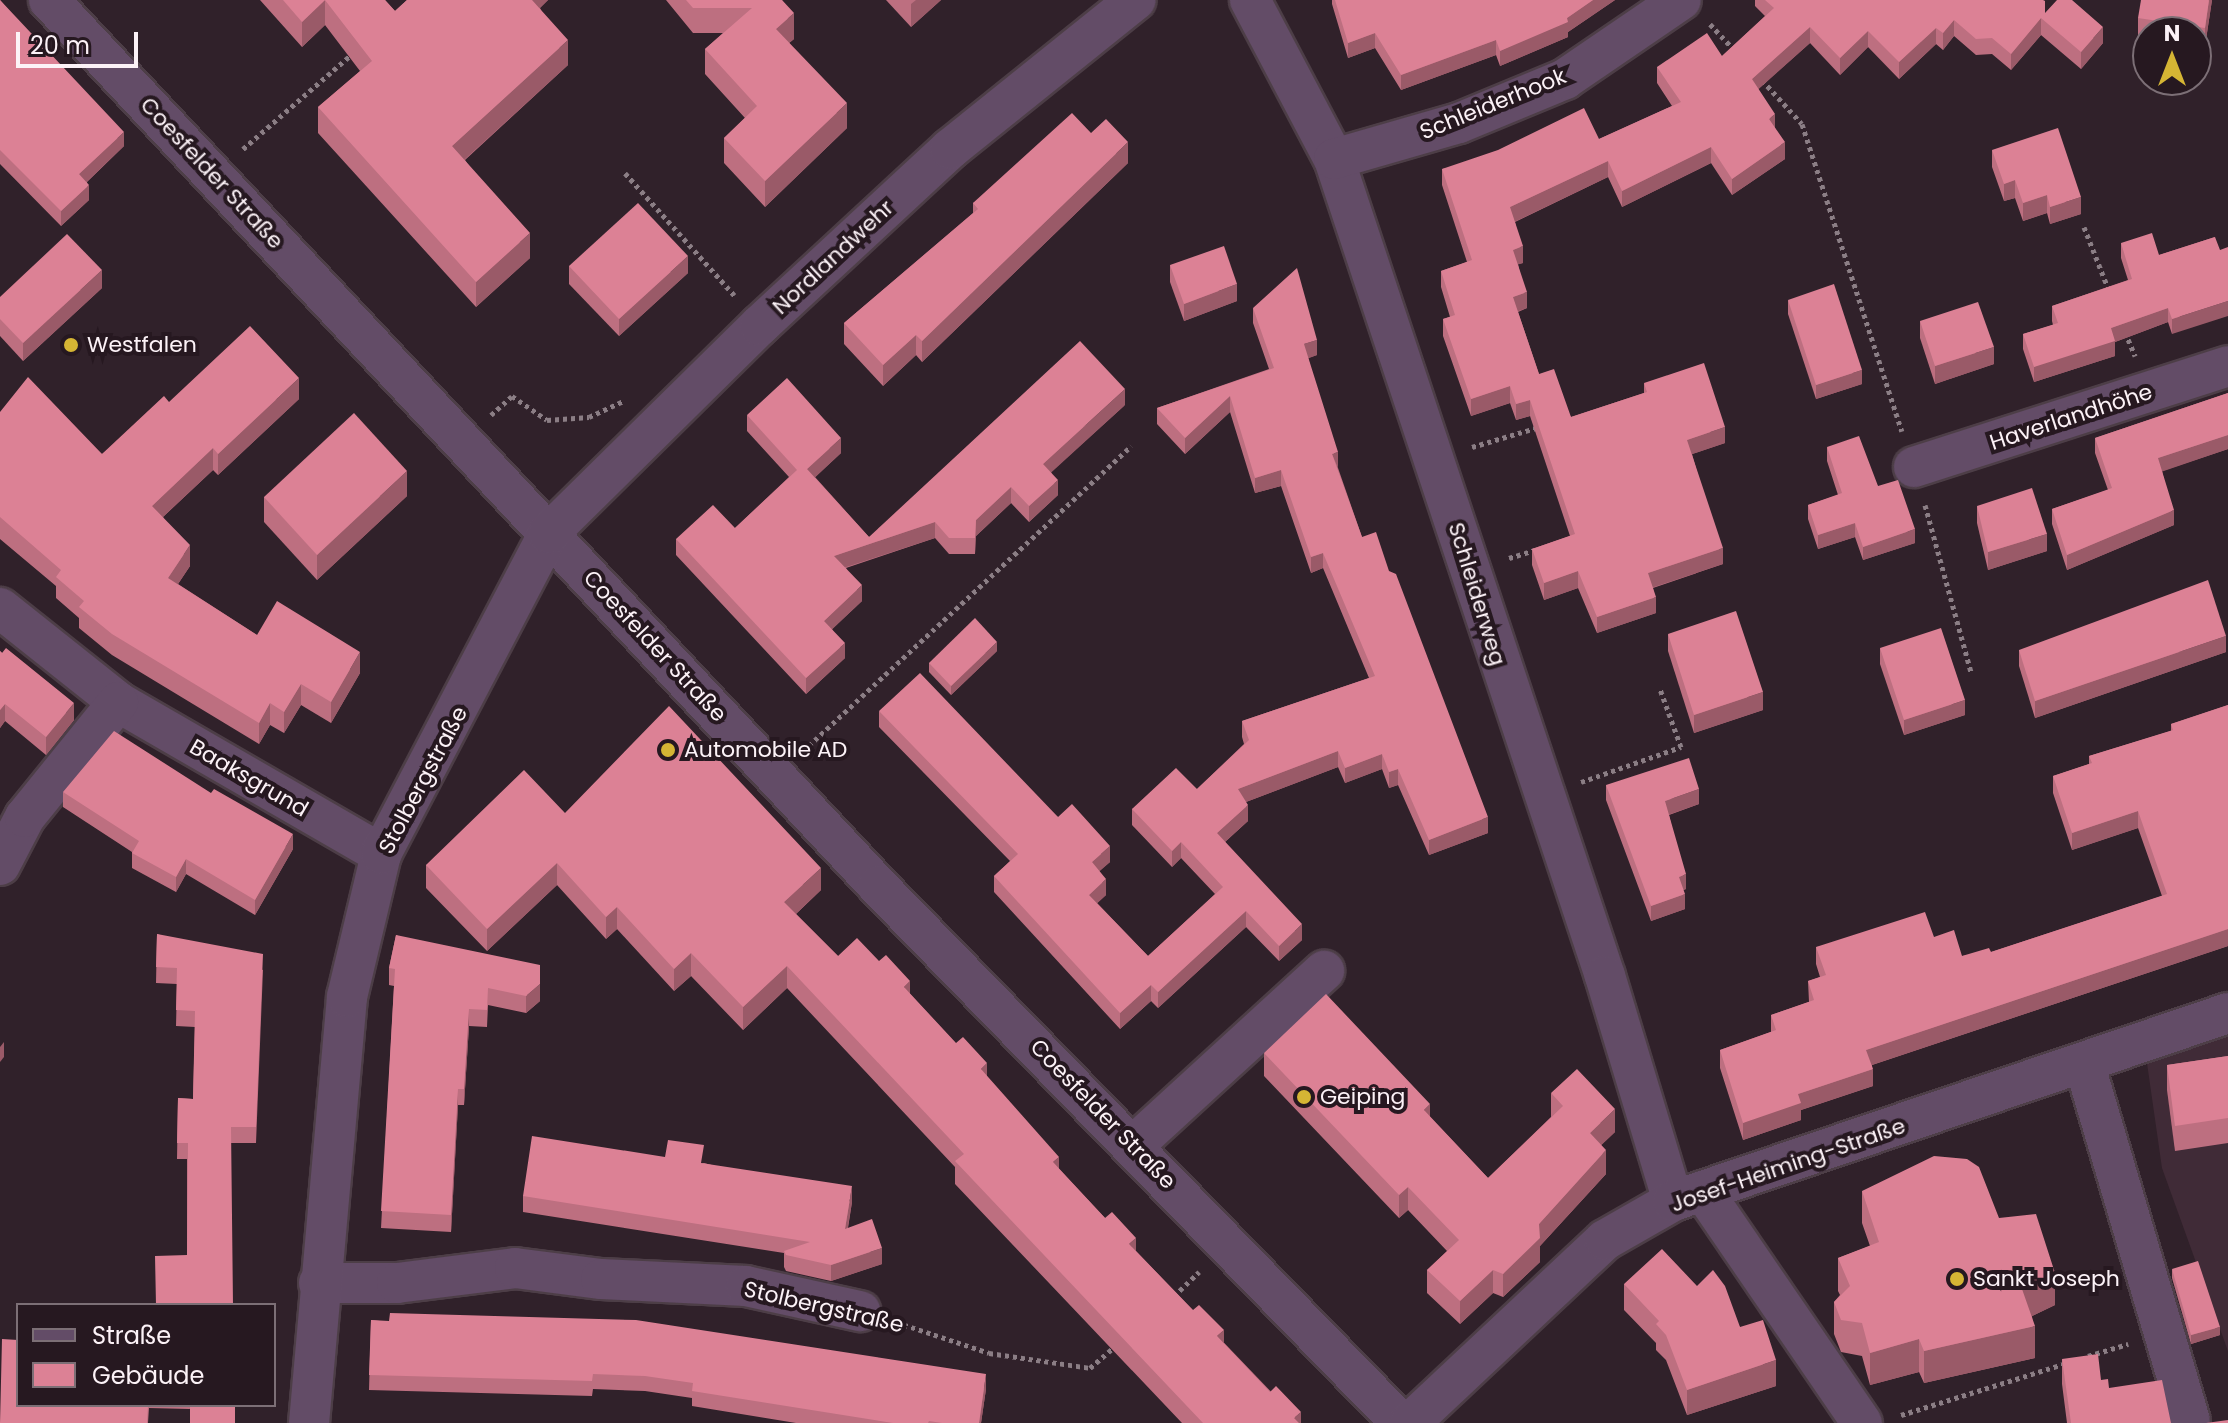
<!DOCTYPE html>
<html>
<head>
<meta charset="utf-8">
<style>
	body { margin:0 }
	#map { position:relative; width:2228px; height:1423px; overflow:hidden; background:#30212a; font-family:Poppins,sans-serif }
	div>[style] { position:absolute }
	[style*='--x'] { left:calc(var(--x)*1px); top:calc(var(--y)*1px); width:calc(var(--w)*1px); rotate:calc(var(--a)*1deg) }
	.built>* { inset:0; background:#402b37 }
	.path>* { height:5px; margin-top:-2.5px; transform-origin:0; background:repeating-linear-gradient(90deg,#8b7e85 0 4px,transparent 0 8px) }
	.roads { filter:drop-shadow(2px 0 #4d3e47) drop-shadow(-2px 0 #4d3e47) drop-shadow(0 2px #4d3e47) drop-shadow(0 -2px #4d3e47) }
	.minor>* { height:40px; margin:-20px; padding:0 20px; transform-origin:20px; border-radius:20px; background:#634c67 }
	.wall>* { inset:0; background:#bd6f80 }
	.shaded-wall>* { inset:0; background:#9a5a68 }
	.building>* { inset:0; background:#dc8195 }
	.dots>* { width:22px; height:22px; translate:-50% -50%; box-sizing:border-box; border:4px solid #261820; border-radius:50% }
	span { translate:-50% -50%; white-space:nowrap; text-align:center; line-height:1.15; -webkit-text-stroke:8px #261820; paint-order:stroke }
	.street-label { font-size:22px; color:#fcf2f7 }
	.poi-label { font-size:22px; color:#fcf2f7 }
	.left { translate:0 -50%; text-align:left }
	.legend { position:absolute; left:16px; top:1303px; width:260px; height:104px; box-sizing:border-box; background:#261820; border:2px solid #7c6f76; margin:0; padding:10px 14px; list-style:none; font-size:24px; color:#fcf2f7 }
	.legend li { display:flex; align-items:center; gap:16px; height:40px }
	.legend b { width:40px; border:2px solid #7c6f76 }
	.north { position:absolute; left:2132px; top:16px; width:80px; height:80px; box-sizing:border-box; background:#261820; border:2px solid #7c6f76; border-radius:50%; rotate:0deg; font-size:22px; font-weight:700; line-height:32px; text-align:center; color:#fcf2f7 }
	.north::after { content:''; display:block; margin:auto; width:28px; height:36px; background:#d5b534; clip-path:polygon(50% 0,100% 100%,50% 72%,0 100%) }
	.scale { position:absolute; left:16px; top:32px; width:122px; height:36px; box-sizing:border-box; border:4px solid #fcf2f7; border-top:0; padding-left:10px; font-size:24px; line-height:28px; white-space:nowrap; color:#fcf2f7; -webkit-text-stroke:6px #261820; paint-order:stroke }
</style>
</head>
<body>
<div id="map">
	<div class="built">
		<div style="clip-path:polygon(2228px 1027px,2228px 1351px,2162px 1168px,2146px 1056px)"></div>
	</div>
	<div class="path">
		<div style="--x:1710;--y:24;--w:38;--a:47"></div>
		<div style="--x:1762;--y:80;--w:59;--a:47.7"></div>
		<div style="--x:1802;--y:124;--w:323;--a:72"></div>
		<div style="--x:243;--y:149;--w:146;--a:-41.1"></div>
		<div style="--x:625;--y:173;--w:164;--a:48.2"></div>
		<div style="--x:2084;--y:227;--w:71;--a:68.5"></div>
		<div style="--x:2125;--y:332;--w:26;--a:67"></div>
		<div style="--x:491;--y:415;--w:28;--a:-42"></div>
		<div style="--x:512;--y:396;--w:42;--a:34.4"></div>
		<div style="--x:547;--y:420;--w:42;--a:-4.1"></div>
		<div style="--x:589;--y:417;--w:38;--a:-25"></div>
		<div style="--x:1472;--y:447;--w:70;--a:-16.6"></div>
		<div style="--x:1925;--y:505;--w:173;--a:74.6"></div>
		<div style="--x:1509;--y:558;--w:30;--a:-17"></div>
		<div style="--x:803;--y:751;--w:448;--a:-42.9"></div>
		<div style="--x:1581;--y:782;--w:106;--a:-19.3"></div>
		<div style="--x:1681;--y:747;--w:62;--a:-109.9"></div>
		<div style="--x:1174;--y:1296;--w:35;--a:-44"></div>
		<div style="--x:896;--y:1322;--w:98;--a:18.4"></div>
		<div style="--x:989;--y:1353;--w:102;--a:8.4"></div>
		<div style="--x:1090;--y:1368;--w:33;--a:-41"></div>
		<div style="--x:2088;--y:1356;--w:42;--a:-16.7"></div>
		<div style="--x:1901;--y:1415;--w:174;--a:-17.4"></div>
	</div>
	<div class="roads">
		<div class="minor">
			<div style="--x:49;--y:0;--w:1213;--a:46.9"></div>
			<div style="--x:878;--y:886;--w:750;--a:45.76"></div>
			<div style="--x:1250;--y:0;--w:180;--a:62.2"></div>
			<div style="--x:1334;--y:159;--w:861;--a:71.65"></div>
			<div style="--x:1605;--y:976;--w:235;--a:73.2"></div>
			<div style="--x:1334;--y:159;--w:130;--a:-16.1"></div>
			<div style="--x:1459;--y:123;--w:115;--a:-22.5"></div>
			<div style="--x:1565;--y:79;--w:140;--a:-34.3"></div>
			<div style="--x:1914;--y:467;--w:330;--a:-17.8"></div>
			<div style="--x:0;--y:608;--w:151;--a:38.5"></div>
			<div style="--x:118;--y:702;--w:304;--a:30"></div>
			<div style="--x:0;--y:865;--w:54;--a:-62.5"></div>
			<div style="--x:25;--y:817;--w:148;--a:-51"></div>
			<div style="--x:2084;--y:1063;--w:372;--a:73.5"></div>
			<div style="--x:1134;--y:1145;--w:258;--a:-42.5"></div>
			<div style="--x:1703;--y:1191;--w:281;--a:55.6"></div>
			<div style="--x:319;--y:1283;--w:78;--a:0"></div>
			<div style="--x:397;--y:1283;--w:119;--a:-7.2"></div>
			<div style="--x:515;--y:1268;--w:87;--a:7.3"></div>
			<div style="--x:601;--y:1279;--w:145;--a:2.8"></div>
			<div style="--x:746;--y:1286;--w:117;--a:12.4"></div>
			<div style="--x:309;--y:1423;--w:428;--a:-84.9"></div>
			<div style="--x:347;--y:997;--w:147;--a:-76.6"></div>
			<div style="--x:381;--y:854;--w:362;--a:-62.4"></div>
			<div style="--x:549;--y:533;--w:296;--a:-44.6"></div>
			<div style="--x:760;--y:325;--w:259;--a:-42.8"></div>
			<div style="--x:950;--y:149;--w:238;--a:-38.8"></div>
			<div style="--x:1410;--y:1423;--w:267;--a:-43.2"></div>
			<div style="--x:1605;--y:1240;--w:78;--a:-29.8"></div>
			<div style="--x:1673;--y:1201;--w:586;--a:-18.71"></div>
		</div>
	</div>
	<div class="wall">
		<div style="clip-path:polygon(0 0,124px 146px,87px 182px,89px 200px,61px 226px,0 164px)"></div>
		<div style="clip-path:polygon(260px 0,385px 0,395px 11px,407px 0,548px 0,540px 8px,568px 65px,465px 160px,530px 258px,476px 307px,318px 133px,318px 107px,360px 71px,325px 25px,302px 47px)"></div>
		<div style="clip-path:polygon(666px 0,782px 0,794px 39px,789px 43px,847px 128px,765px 207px,724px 163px,724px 138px,745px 118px,705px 74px,705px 49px,723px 33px,693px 33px)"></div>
		<div style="clip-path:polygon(886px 0,941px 0,911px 27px)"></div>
		<div style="clip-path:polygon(1332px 0,1615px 0,1568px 32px,1568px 37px,1500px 66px,1496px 55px,1401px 90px,1375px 48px,1348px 58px,1332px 4px)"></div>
		<div style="clip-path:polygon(1755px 0,2043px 0,2045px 13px,2103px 43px,2081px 69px,2041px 35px,2011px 70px,1992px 54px,1976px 55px,1954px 36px,1943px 50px,1936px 44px,1899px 79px,1868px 47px,1840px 75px,1810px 43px,1758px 89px,1775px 128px,1785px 159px,1732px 195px,1711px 163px,1622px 207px,1608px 177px,1515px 222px,1523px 263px,1518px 264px,1527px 308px,1518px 312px,1539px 374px,1571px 417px,1644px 393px,1644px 383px,1725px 443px,1692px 454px,1723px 564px,1653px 588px,1656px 613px,1597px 633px,1578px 588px,1544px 600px,1532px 565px,1532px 549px,1570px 536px,1530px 416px,1516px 420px,1510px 403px,1471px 416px,1443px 336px,1443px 319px,1450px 317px,1441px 287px,1441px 271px,1467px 262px,1442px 185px,1442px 169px,1599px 139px,1672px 106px,1657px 83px,1657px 67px,1722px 56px,1765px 16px,1755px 6px)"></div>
		<div style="clip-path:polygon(2212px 0,2205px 46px,2196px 44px,2196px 32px,2148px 32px,2148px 37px,2138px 36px,2138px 18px)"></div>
		<div style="clip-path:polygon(1091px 133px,1128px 163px,922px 362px,916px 355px,883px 386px,844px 344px,844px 323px,973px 213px,973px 203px)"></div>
		<div style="clip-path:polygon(1992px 150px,2081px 214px,2050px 224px,2047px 213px,2023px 221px,2015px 198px,2004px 201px,1992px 167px)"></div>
		<div style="clip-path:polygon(2215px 237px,2172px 334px,2168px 322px,2115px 342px,2115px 356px,2034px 382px,2023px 349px,2023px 334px,2053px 325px,2052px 321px,2052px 306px,2128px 280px,2121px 258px,2121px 243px,2159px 255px)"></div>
		<div style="clip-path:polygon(1170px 265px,1237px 301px,1184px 321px,1170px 282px)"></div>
		<div style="clip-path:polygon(569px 266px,688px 273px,619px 336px,569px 284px)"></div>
		<div style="clip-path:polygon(102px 288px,23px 361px,0 336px,0 297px)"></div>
		<div style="clip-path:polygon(1788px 300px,1862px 384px,1816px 399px,1788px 314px)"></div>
		<div style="clip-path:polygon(1253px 308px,1317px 355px,1308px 358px,1338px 468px,1362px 537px,1488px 833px,1429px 855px,1398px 785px,1389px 788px,1382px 769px,1345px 783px,1338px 767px,1246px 802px,1248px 821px,1225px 842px,1302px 940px,1279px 961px,1246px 927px,1158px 1008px,1151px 1001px,1120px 1029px,994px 892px,994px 876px,1010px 861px,879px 727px,879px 711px,1058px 817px,1110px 862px,1099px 871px,1106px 895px,1097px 903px,1148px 956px,1215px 894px,1181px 858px,1172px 867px,1132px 825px,1132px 809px,1197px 789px,1244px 744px,1242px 737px,1242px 721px,1369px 678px,1323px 568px,1311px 573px,1281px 486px,1255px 493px,1230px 412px,1185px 454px,1157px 424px,1157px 408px,1269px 369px,1253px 323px)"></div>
		<div style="clip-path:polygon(1920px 321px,1994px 364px,1935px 384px,1920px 338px)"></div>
		<div style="clip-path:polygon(2228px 393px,2228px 449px,2162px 471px,2174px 525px,2067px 570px,2052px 524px,2052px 509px,2108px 490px,2095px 453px,2095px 438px)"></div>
		<div style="clip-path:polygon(299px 399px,218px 475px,213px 470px,163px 517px,190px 566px,178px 584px,257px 635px,360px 673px,331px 723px,301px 705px,284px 733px,270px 725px,259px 744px,112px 655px,79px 628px,79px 618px,56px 598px,56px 586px,0 539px,0 412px,102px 454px,169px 402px)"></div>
		<div style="clip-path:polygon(1125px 405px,1051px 472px,1058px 495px,1029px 522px,1011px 503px,976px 536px,975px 554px,949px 554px,935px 538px,846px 568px,862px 601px,832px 629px,845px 658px,806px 694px,676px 555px,676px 539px,735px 528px,789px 477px,747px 431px,747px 415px,841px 453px,815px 477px,869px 537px)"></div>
		<div style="clip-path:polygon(1827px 447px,1878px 486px,1915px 543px,1863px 560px,1855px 537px,1818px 549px,1808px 519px,1808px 505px,1838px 495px,1827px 461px)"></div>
		<div style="clip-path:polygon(407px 496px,317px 580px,264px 522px,264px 497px)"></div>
		<div style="clip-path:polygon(1977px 506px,2047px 551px,1988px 570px,1977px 523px)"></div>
		<div style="clip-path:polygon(1668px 634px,1763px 710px,1694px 733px,1668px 651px)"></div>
		<div style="clip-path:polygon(1880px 648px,1965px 715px,1904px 735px,1880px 664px)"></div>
		<div style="clip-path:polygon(2019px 650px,2226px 652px,2035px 718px,2019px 666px)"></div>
		<div style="clip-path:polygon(0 651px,74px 720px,46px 755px,5px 721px,0 728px)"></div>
		<div style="clip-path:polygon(997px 651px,951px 695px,929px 672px,929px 663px)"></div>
		<div style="clip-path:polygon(2228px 705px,2228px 946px,1872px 1065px,1873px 1086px,1801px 1110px,1801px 1120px,1743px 1140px,1720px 1068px,1720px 1050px,1771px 1032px,1771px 1015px,1809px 1002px,1808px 981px,1820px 977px,1816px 964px,1816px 947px,1934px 937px,1962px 956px,1991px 952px,2162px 896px,2138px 828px,2072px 850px,2053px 793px,2053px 776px,2089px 764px,2089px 756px,2171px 731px,2171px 724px)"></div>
		<div style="clip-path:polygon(1606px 785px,1699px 804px,1669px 815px,1686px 889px,1683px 890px,1685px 909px,1651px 921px,1606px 800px)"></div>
		<div style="clip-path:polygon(63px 792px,293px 849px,255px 915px,186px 874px,176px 892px,132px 868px,132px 852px,63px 807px)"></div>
		<div style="clip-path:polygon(565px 813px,821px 890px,796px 914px,838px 956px,910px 994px,987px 1077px,1059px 1169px,1136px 1251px,1301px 1423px,1182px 1423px,955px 1184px,955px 1167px,787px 988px,743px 1030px,691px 976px,674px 991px,617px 929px,606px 939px,557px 885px,487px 951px,426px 888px,426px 865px)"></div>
		<div style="clip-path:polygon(157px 934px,263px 970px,256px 1143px,231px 1143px,187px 1255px,187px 1159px,177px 1159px,178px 1098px,193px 1099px,195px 1027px,176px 1026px,177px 984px,156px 983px)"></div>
		<div style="clip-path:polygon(396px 935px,540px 1001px,526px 1013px,488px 1005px,487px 1027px,469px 1026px,464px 1105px,458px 1105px,451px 1232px,381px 1228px,394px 986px,389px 985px,389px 968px)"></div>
		<div style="clip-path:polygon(1264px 1053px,1430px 1117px,1488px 1178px,1551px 1117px,1551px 1093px,1615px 1132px,1601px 1145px,1606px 1174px,1540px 1246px,1540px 1262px,1503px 1297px,1493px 1293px,1460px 1324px,1427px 1293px,1427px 1270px,1447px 1251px,1408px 1210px,1399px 1218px,1264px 1076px)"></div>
		<div style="clip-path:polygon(2228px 1056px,2228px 1143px,2175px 1151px,2167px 1090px,2167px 1065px)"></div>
		<div style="clip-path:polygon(704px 1163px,852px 1202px,848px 1228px,882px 1264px,831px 1281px,786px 1271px,784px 1267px,784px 1253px,523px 1212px,523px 1196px)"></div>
		<div style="clip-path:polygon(1862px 1191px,1999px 1218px,2055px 1305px,2032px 1316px,2035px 1358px,1924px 1383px,1919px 1372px,1870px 1385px,1862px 1356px,1841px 1352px,1834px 1334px,1834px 1302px,1840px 1295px,1838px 1291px,1838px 1258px,1870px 1246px,1862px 1223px)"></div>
		<div style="clip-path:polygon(2172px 1269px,2220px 1335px,2191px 1344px,2172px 1278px)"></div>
		<div style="clip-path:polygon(1624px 1284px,1697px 1286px,1740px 1327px,1776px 1386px,1687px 1415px,1666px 1360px,1656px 1350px,1656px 1343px,1624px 1310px)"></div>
		<div style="clip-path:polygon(371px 1320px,986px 1389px,981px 1423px,796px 1423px,692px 1406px,692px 1398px,645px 1391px,593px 1389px,592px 1396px,369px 1390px)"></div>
		<div style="clip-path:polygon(2062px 1359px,2101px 1380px,2109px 1388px,2171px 1423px,2067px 1423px,2062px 1384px)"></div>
		<div style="clip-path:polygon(18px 1405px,235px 1405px,189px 1409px,149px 1408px,148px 1423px,0 1423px)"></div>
	</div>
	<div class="shaded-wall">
		<div style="clip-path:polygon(325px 0,325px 25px,302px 47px,302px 22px)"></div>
		<div style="clip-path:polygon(527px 0,548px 0,527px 20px)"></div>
		<div style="clip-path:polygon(916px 0,941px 0,911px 27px,911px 4px)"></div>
		<div style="clip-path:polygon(1593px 0,1615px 0,1568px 32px,1568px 37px,1500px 66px,1500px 51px,1567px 18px)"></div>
		<div style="clip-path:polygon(2209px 0,2212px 0,2205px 46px,2205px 28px)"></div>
		<div style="clip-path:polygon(794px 13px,794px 39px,776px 54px,776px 29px)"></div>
		<div style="clip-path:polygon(2041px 18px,2041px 35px,2011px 70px,2011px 54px)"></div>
		<div style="clip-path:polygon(1954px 20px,1954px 36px,1943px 50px,1943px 33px)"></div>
		<div style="clip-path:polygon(1810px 27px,1810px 43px,1752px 95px,1752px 79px)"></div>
		<div style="clip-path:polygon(2103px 27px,2103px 43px,2081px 69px,2081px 52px)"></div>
		<div style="clip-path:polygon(1936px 28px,1936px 44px,1899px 79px,1899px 62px)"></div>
		<div style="clip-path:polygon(1868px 31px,1868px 47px,1840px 75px,1840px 58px)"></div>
		<div style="clip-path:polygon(1375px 33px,1375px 48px,1348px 58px,1348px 43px)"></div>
		<div style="clip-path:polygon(568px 40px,568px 65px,452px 171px,452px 146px)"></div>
		<div style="clip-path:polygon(1496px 40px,1496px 55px,1401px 90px,1401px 75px)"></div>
		<div style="clip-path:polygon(847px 103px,847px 128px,765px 207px,765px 181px)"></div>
		<div style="clip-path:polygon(1775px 114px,1775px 130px,1769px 119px)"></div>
		<div style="clip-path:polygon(124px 132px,124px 146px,79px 189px,79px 174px)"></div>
		<div style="clip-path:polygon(1128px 142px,1128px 163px,922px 362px,922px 341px)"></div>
		<div style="clip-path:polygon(1785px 142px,1785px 159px,1732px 195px,1732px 179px)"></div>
		<div style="clip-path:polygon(1711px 147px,1711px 163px,1622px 207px,1622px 191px)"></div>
		<div style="clip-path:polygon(1608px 161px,1608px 177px,1510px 224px,1510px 207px)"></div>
		<div style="clip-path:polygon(2015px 180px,2015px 198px,2004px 201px,2004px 184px)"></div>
		<div style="clip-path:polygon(89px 185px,89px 200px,61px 226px,61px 211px)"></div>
		<div style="clip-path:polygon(2047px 195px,2047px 213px,2023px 221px,2023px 203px)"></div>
		<div style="clip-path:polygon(2081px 197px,2081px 214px,2050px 224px,2050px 207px)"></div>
		<div style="clip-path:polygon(530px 233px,530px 258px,476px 307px,476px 282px)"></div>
		<div style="clip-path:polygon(1523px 246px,1523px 263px,1513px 266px,1513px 250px)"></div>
		<div style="clip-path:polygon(688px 256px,688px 273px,619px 336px,619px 319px)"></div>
		<div style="clip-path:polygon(102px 270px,102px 288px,23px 361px,23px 343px)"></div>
		<div style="clip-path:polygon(1237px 284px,1237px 301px,1184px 321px,1184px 304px)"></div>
		<div style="clip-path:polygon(1527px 292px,1527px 308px,1513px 313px,1513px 297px)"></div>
		<div style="clip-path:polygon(2228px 301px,2228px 316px,2172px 334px,2172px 319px)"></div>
		<div style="clip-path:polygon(2168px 308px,2168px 322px,2115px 342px,2115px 356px,2034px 382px,2034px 367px,2111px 328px)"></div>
		<div style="clip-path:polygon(916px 335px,916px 355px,883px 386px,883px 365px)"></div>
		<div style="clip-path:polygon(1317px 340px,1317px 355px,1304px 360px,1304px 344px)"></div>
		<div style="clip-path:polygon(1994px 347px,1994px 364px,1935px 384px,1935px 366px)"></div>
		<div style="clip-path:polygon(1862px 370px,1862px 384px,1816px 399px,1816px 385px)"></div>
		<div style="clip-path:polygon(299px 378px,299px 399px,218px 475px,218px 454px)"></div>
		<div style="clip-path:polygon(1510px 386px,1510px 403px,1471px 416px,1471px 399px)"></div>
		<div style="clip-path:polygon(1125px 389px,1125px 405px,1043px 480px,1043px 464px)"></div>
		<div style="clip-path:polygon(1230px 396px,1230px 412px,1185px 454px,1185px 438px)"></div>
		<div style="clip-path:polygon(1530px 400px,1530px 416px,1516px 420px,1516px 404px)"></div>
		<div style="clip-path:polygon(1725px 427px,1725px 443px,1687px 456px,1687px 440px)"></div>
		<div style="clip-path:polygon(2228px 435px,2228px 449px,2158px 473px,2158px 458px)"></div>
		<div style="clip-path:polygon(841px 438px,841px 453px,807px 485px,807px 469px)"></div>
		<div style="clip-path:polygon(213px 448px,213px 470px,152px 527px,152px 506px)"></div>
		<div style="clip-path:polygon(1338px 452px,1338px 468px,1332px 454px)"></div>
		<div style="clip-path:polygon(1281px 470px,1281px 486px,1255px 493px,1255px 478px)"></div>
		<div style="clip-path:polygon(407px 471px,407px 496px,317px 580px,317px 555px)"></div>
		<div style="clip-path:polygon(1058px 480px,1058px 495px,1029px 522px,1029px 506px)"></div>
		<div style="clip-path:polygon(1011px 487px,1011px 503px,976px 536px,975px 554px,976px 520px)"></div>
		<div style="clip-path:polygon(2174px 510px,2174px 525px,2067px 570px,2067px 555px)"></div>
		<div style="clip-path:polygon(935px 522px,935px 538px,834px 571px,834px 556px)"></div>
		<div style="clip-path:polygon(1855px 523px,1855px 537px,1818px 549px,1818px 535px)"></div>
		<div style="clip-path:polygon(1915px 529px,1915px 543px,1863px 560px,1863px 547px)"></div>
		<div style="clip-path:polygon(2047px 534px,2047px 551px,1988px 570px,1988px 552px)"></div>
		<div style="clip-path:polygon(190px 545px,190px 566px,168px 599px,168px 578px)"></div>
		<div style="clip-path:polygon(1723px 548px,1723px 564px,1648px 589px,1648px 573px)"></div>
		<div style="clip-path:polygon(1323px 553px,1323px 568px,1311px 573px,1311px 557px)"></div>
		<div style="clip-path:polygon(1578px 571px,1578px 588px,1544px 600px,1544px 583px)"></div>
		<div style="clip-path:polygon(862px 585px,862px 601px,824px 637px,824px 621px)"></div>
		<div style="clip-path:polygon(1656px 597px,1656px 613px,1597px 633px,1597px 617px)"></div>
		<div style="clip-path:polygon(2226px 636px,2226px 652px,2035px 718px,2035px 701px)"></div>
		<div style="clip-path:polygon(997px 642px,997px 651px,951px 695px,951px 686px)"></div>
		<div style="clip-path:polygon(845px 643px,845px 658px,806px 694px,806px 678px)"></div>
		<div style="clip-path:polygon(360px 652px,360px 673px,331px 723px,331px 702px)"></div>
		<div style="clip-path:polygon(301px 684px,301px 705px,284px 733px,284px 712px)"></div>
		<div style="clip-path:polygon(1763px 692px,1763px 710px,1694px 733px,1694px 715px)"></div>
		<div style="clip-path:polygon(1965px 700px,1965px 715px,1904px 735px,1904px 720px)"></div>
		<div style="clip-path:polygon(74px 703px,74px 720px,46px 755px,46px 737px)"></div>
		<div style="clip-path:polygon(270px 703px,270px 725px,259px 744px,259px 723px)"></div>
		<div style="clip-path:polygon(5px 704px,5px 721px,0 728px,0 710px)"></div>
		<div style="clip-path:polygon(1338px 751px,1338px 767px,1238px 805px,1238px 789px)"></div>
		<div style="clip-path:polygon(1382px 754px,1382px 769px,1345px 783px,1345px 768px)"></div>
		<div style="clip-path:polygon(1398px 769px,1398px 785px,1389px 788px,1389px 772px)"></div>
		<div style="clip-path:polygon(1699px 789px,1699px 804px,1665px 816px,1665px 801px)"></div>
		<div style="clip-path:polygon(1248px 805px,1248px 821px,1217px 849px,1217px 833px)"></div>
		<div style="clip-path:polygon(2138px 811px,2138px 828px,2072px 850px,2072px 833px)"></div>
		<div style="clip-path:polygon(1488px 817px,1488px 833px,1429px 855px,1429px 840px)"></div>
		<div style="clip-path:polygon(293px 834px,293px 849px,255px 915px,255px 900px)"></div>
		<div style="clip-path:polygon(1181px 842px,1181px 858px,1172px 867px,1172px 851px)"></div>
		<div style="clip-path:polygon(1110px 846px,1110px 862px,1092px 878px,1092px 862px)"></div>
		<div style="clip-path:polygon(186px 859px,186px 874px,176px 892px,176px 877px)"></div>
		<div style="clip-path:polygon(557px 863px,557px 885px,487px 951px,487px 929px)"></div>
		<div style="clip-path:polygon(821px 868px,821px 890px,784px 925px,784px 902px)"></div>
		<div style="clip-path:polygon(1686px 874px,1686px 889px,1679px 892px,1679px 877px)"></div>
		<div style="clip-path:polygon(1106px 879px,1106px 895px,1089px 911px,1089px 895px)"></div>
		<div style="clip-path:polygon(1685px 894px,1685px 909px,1651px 921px,1651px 906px)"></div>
		<div style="clip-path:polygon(617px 907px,617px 929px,606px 939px,606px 917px)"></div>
		<div style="clip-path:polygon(1246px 911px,1246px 927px,1158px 1008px,1158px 992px)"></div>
		<div style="clip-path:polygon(1302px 924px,1302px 940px,1279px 961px,1279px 946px)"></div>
		<div style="clip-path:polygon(2228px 929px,2228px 946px,1866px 1067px,1866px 1050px)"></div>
		<div style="clip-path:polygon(691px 953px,691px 976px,674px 991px,674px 969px)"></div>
		<div style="clip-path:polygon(787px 966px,787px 988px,743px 1030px,743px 1007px)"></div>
		<div style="clip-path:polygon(910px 981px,910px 1004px,904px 987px)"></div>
		<div style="clip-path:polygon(540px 984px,540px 1001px,526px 1013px,526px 996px)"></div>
		<div style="clip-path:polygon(1151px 985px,1151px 1001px,1120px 1029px,1120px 1013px)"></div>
		<div style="clip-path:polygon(469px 1009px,469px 1026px,464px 1105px,464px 1089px)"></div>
		<div style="clip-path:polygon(4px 1042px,4px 1057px,0 1062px,0 1047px)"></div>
		<div style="clip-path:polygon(987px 1063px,987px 1086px,981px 1069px)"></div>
		<div style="clip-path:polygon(1873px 1069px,1873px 1086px,1801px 1110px,1801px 1120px,1743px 1140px,1743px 1123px,1798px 1094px)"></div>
		<div style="clip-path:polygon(458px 1089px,458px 1105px,451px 1232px,451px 1215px)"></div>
		<div style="clip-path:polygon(1430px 1104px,1430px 1128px,1424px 1110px)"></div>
		<div style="clip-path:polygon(1615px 1109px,1615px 1132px,1590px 1156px,1590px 1133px)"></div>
		<div style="clip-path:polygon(1606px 1150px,1606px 1174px,1540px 1246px,1540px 1262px,1503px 1297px,1503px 1274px,1539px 1224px)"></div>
		<div style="clip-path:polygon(1059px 1157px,1059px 1179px,1053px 1162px)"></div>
		<div style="clip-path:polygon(852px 1186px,852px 1202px,845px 1244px,845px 1229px)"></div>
		<div style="clip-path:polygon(1408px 1187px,1408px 1210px,1399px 1218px,1399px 1195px)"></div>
		<div style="clip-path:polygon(1136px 1238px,1136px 1260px,1129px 1244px)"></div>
		<div style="clip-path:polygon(882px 1248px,882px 1264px,831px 1281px,831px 1265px)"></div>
		<div style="clip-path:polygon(1493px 1270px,1493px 1293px,1460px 1324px,1460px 1301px)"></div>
		<div style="clip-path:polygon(2055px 1273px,2055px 1305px,2022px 1321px,2022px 1289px)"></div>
		<div style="clip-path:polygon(2035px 1326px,2035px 1358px,1924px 1383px,1924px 1351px)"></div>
		<div style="clip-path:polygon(2220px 1327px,2220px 1335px,2191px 1344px,2191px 1335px)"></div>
		<div style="clip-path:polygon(1224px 1330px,1224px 1353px,1217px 1336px)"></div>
		<div style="clip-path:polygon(1919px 1339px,1919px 1372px,1870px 1385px,1870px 1353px)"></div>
		<div style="clip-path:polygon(1776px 1360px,1776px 1386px,1687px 1415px,1687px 1390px)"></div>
		<div style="clip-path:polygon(986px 1374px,986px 1389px,981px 1423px,979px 1423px)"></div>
		<div style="clip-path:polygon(1301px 1412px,1301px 1423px,1294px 1423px,1294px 1418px)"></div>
	</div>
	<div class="building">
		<div style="clip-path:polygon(0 0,124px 132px,79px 174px,89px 185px,61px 211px,0 150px)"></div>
		<div style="clip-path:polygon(283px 0,325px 0,302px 22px)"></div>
		<div style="clip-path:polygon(325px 0,385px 0,395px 11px,407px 0,532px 0,568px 40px,452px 146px,530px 233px,476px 282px,318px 107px,372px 61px)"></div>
		<div style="clip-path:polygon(686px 0,782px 0,794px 13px,776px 29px,847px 103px,765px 181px,724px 138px,757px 106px,705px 49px,752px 8px,693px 8px)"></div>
		<div style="clip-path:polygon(1335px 0,1593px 0,1567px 18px,1568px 22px,1500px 51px,1496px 40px,1401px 75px,1375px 33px,1348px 43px)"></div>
		<div style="clip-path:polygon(1765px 0,2043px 0,2045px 1px,2045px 13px,2057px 0,2072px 0,2103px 27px,2081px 52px,2041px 18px,2011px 54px,1992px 38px,1976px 39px,1954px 20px,1943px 33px,1936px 28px,1899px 62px,1868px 31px,1840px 58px,1810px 27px,1752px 79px,1775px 114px,1769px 119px,1785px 142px,1732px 179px,1711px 147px,1622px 191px,1608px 161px,1510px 207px,1523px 246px,1513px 250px,1527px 292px,1513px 297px,1539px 374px,1554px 369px,1571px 417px,1647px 392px,1644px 383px,1704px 363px,1725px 427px,1687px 440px,1723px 548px,1648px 573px,1656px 597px,1597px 617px,1578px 571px,1544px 583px,1532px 549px,1575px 534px,1530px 400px,1516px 404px,1510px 386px,1471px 399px,1443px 319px,1455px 315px,1441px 271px,1472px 260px,1442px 169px,1498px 150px,1584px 108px,1599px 139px,1681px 102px,1657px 67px,1707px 33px,1722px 56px,1774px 8px)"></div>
		<div style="clip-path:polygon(2141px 0,2209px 0,2205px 28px,2138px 18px)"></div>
		<div style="clip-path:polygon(1072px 113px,1091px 133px,1106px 119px,1128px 142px,922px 341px,916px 335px,883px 365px,844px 323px,978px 209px,973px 203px)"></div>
		<div style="clip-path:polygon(2058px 128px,2081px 197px,2050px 207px,2047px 195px,2023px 203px,2015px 180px,2004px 184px,1992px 150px)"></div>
		<div style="clip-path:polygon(638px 203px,688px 256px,619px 319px,569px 266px)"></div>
		<div style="clip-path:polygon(2152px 233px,2159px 255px,2215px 237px,2220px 250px,2228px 247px,2228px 301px,2172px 319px,2168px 308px,2111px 328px,2115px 341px,2034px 367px,2023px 334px,2058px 323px,2052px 306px,2132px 279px,2121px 243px)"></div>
		<div style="clip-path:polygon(67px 234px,102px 270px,23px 343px,0 319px,0 297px)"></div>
		<div style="clip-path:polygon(1224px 246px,1237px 284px,1184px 304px,1170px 265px)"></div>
		<div style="clip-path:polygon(1297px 268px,1317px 340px,1304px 344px,1338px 452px,1332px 454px,1362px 537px,1376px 532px,1389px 571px,1396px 574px,1488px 817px,1429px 840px,1398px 769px,1389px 772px,1382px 754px,1345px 768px,1338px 751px,1238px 789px,1248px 805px,1217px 833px,1302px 924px,1279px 946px,1246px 911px,1158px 992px,1151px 985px,1120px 1013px,994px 876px,1018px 854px,879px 711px,920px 673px,1058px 817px,1072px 804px,1110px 846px,1092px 862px,1106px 879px,1089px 895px,1148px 956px,1223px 887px,1181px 842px,1172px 851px,1132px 809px,1176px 768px,1197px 789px,1249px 740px,1242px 721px,1375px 676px,1323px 553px,1311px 557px,1281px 470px,1255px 478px,1230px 396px,1185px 438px,1157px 408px,1274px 368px,1253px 308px)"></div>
		<div style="clip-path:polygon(1834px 284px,1862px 370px,1816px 385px,1788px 300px)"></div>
		<div style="clip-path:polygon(1978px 302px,1994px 347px,1935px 366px,1920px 321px)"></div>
		<div style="clip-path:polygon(250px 326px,299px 378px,218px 454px,213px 448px,152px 506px,190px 545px,168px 578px,257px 635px,277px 601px,360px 652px,331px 702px,301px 684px,284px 712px,270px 703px,259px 723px,112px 634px,79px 607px,84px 601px,56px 577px,61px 570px,0 517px,0 412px,28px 377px,102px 454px,164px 396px,169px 402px)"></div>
		<div style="clip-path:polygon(1080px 341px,1125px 389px,1043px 464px,1058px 480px,1029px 506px,1011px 487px,976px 520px,975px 538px,949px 538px,935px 522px,834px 556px,862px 585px,824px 621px,845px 643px,806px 678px,676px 539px,713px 505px,735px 528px,797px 470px,747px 415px,787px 378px,841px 438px,807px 469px,869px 537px)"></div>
		<div style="clip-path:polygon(2228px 393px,2228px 435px,2158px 458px,2174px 510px,2067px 555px,2052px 509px,2112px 488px,2095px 438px)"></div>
		<div style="clip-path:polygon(354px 413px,407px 471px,317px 555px,264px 497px)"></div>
		<div style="clip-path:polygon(1859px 436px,1878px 486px,1898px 480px,1915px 529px,1863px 547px,1855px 523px,1818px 535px,1808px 505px,1842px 493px,1827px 447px)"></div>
		<div style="clip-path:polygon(2032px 488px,2047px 534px,1988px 552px,1977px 506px)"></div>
		<div style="clip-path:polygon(2208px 580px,2226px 636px,2035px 701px,2019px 650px)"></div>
		<div style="clip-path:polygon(1736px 611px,1763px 692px,1694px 715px,1668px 634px)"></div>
		<div style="clip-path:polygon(975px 618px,997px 642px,951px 686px,929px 663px)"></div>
		<div style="clip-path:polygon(1941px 628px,1965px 700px,1904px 720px,1880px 648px)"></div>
		<div style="clip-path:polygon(6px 648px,74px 703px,46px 737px,5px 704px,0 710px,0 651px,2px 653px)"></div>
		<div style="clip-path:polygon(2228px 705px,2228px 929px,1866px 1050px,1873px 1069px,1798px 1094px,1801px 1103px,1743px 1123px,1720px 1050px,1776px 1030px,1771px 1015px,1814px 1000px,1808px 981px,1826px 975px,1816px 947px,1925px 912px,1934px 937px,1954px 930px,1962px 956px,1989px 948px,1991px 952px,2167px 894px,2138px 811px,2072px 833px,2053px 776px,2092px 763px,2089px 756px,2173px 730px,2171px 724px)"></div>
		<div style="clip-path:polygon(669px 706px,821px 868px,784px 902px,838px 956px,857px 938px,879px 961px,886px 955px,910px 981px,904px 987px,956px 1043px,963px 1037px,987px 1063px,981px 1069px,1059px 1157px,1053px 1162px,1105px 1218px,1112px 1212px,1136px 1238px,1129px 1244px,1193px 1310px,1199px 1305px,1224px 1330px,1217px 1336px,1270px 1392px,1276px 1386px,1301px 1412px,1294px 1418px,1299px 1423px,1203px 1423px,955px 1161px,964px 1154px,787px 966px,743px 1007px,691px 953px,674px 969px,617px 907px,606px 917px,557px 863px,487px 929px,426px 865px,524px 770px,565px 813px)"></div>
		<div style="clip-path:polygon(114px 731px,211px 793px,214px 789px,293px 834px,255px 900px,186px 859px,176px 877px,132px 853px,139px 841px,63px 792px)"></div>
		<div style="clip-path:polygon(1689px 758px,1699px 789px,1665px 801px,1686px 874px,1679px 877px,1685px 894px,1651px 906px,1606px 785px)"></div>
		<div style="clip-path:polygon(157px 934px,263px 954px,256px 1127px,231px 1127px,233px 1305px,156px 1305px,155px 1256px,187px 1255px,188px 1143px,177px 1143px,178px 1098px,193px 1099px,195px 1011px,176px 1010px,177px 968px,156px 967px)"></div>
		<div style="clip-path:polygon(396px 935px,540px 965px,540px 984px,526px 996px,488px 988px,487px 1010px,469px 1009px,464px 1089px,458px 1089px,451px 1215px,381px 1211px,395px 969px,389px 968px)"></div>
		<div style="clip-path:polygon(1326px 994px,1430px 1104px,1424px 1110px,1488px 1178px,1563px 1106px,1551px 1093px,1577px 1069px,1615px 1109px,1590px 1133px,1606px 1150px,1539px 1224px,1540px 1238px,1503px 1274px,1493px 1270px,1460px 1301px,1427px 1270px,1459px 1240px,1408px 1187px,1399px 1195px,1264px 1053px)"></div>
		<div style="clip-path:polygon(2228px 1056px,2228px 1118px,2175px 1126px,2167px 1065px)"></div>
		<div style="clip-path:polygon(532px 1136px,665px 1157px,668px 1140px,704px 1145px,701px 1163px,852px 1186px,845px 1229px,872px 1219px,882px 1248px,831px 1265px,786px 1255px,784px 1251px,810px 1242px,523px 1196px)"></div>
		<div style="clip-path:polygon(1934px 1156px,1967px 1159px,1979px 1167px,1999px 1218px,2036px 1214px,2055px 1273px,2022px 1289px,2035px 1326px,1924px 1351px,1919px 1339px,1870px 1353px,1862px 1323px,1841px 1320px,1834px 1302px,1850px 1286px,1838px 1258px,1879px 1242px,1862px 1191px)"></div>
		<div style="clip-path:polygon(1662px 1249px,1697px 1286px,1713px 1270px,1725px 1286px,1740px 1327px,1763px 1320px,1776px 1360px,1687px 1390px,1666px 1335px,1656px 1324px,1659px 1321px,1624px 1284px)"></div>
		<div style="clip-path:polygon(2198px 1261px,2220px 1327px,2191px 1335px,2172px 1269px)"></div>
		<div style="clip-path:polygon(390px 1313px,636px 1320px,986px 1374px,979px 1423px,942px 1423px,929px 1421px,928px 1423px,893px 1423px,692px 1391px,693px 1383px,645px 1376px,593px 1374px,592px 1381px,369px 1375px,371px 1320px,389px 1321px)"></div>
		<div style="clip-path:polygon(2px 1339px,18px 1340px,18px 1405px,148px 1405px,147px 1423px,0 1423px)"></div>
		<div style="clip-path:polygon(2098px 1354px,2101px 1380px,2108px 1379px,2109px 1388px,2162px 1380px,2171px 1423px,2071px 1423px,2062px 1359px)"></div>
		<div style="clip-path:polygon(190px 1405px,235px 1405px,235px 1423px,190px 1423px)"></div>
		<div style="clip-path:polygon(2228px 1420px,2228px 1423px,2206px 1423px)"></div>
	</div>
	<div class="dots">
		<div style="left:71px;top:345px;background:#d5b534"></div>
		<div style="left:668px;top:750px;background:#d5b534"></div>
		<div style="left:1304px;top:1097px;background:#d5b534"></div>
		<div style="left:1957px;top:1279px;background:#d5b534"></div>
	</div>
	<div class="street-label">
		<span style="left:1493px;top:104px;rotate:-22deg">Schleiderhook</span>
		<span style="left:212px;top:173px;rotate:47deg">Coesfelder Straße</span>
		<span style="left:833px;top:257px;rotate:-43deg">Nordlandwehr</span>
		<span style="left:2071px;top:417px;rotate:-18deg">Haverlandhöhe</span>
		<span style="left:1477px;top:594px;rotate:73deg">Schleiderweg</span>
		<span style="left:655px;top:646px;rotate:47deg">Coesfelder Straße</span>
		<span style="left:249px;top:778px;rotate:30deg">Baaksgrund</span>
		<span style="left:423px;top:780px;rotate:-62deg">Stolbergstraße</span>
		<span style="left:1103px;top:1114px;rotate:46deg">Coesfelder Straße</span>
		<span style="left:1788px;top:1165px;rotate:-19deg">Josef-Heiming-Straße</span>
		<span style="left:824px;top:1307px;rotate:13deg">Stolbergstraße</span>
	</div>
	<div class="poi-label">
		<span class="left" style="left:87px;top:345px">Westfalen</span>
		<span class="left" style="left:684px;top:750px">Automobile AD</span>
		<span class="left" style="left:1320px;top:1097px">Geiping</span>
		<span class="left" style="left:1973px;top:1279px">Sankt Joseph</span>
	</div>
	<ul class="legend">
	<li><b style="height:10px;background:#634c67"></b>Straße</li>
	<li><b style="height:22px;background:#dc8195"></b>Gebäude</li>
	</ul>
	<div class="north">N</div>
	<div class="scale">20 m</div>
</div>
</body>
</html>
